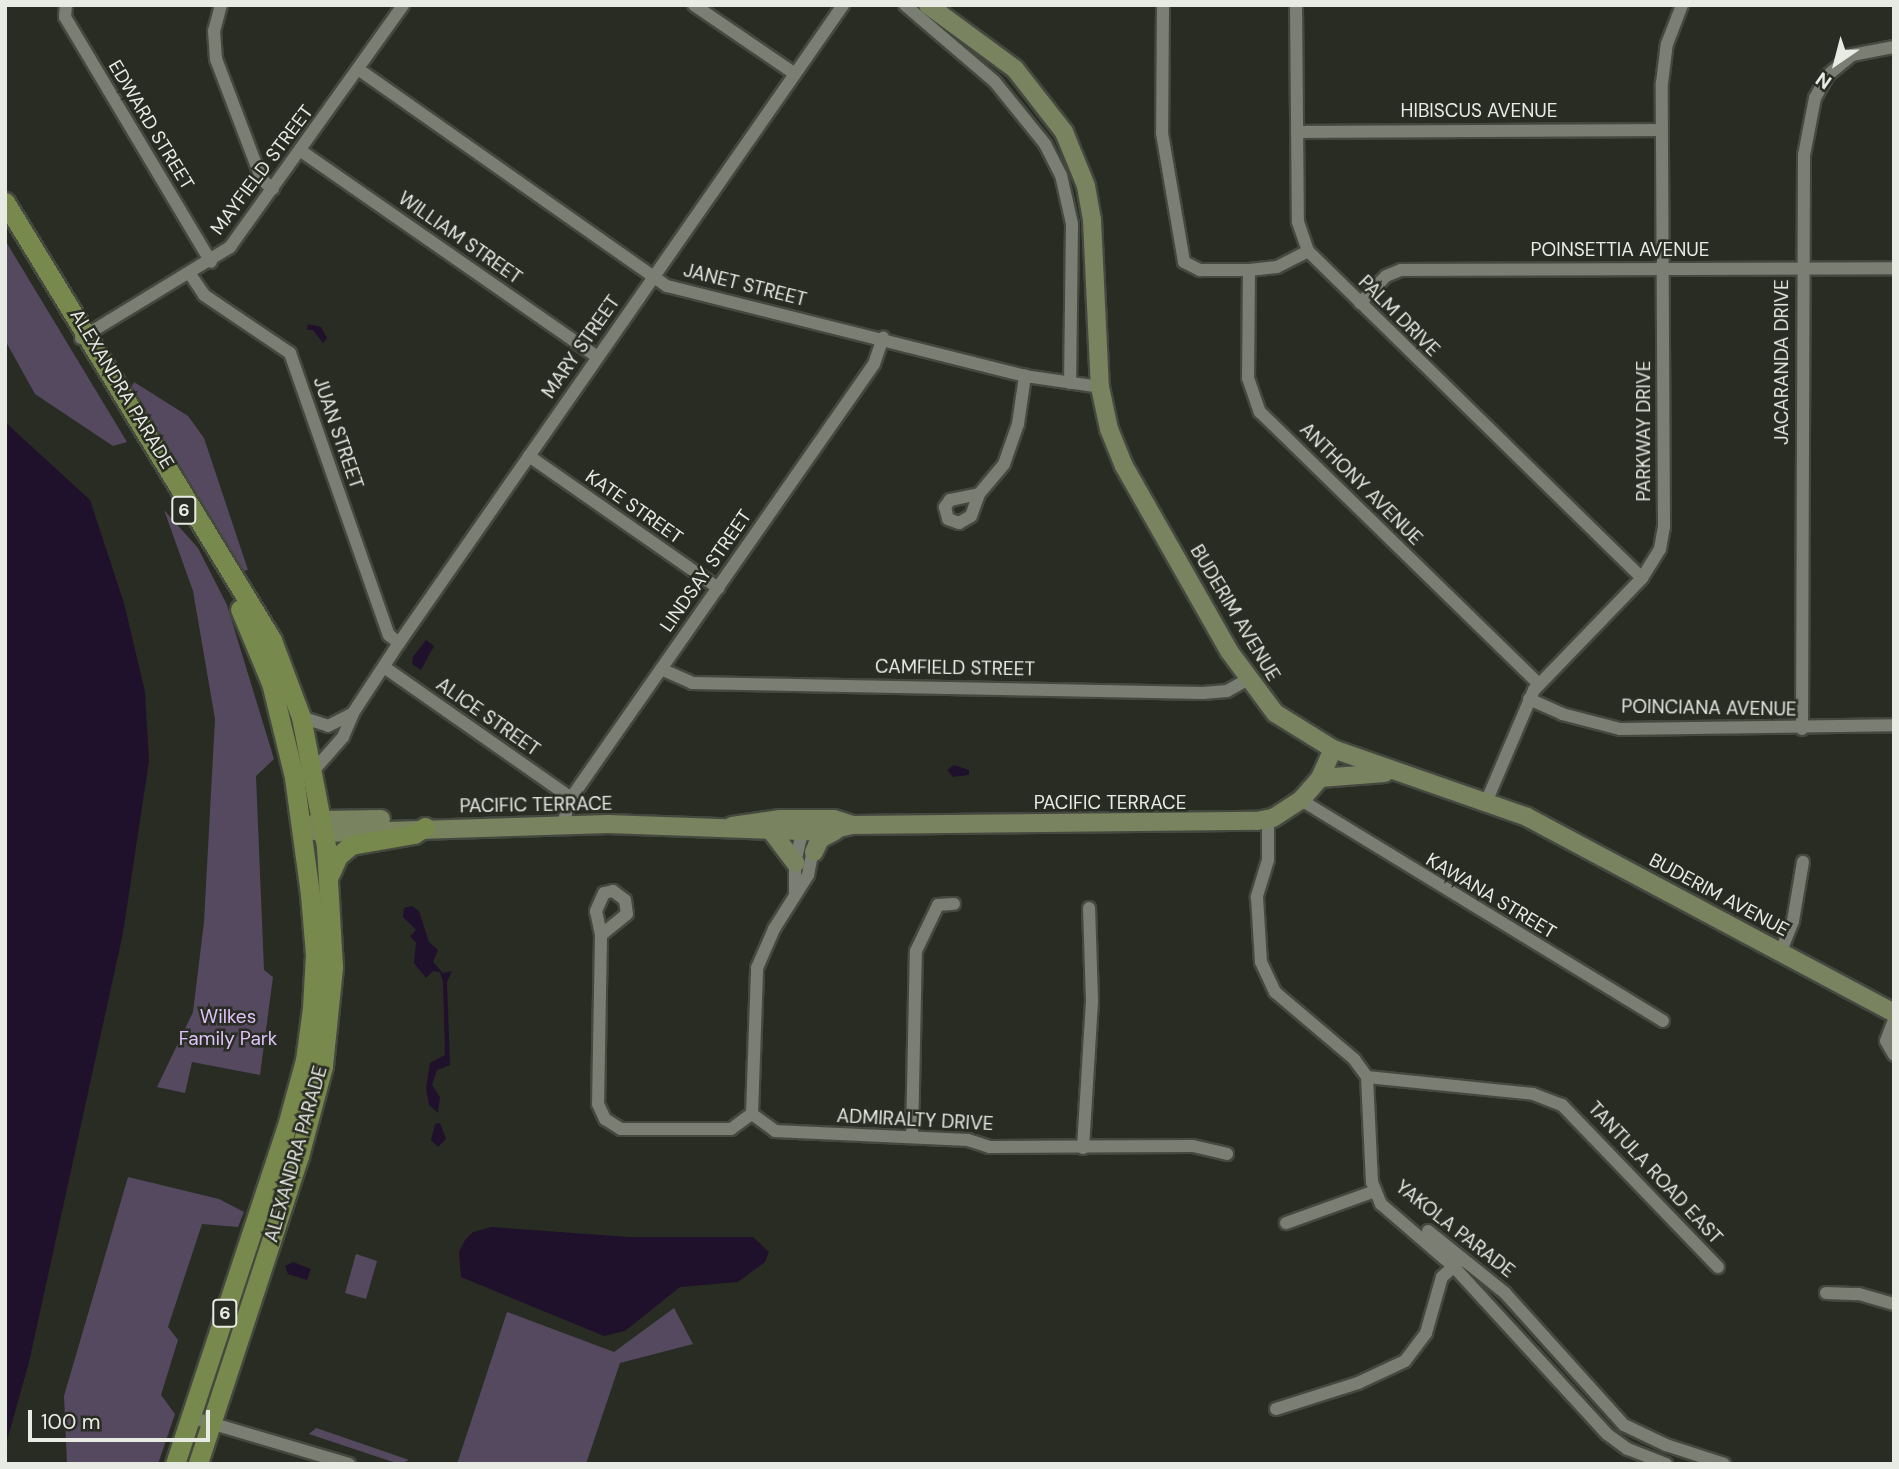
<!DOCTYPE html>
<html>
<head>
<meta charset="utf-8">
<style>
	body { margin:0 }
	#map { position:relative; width:1899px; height:1469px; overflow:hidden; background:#292c22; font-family:"DM Sans",sans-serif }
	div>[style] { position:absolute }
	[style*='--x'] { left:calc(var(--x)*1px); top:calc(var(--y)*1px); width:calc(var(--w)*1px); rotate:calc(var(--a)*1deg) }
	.green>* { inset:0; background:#554960 }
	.water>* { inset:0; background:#1f112b }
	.roads { filter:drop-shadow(2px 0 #45483f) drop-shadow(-2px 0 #45483f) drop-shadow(0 2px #45483f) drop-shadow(0 -2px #45483f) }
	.street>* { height:12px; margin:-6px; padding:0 6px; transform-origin:6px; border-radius:6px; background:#7a7e73 }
	.secondary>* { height:18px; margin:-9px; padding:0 9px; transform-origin:9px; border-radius:9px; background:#798360 }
	.primary>* { height:19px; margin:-9.5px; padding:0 9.5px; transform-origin:9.5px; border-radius:9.5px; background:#78894d }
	span { translate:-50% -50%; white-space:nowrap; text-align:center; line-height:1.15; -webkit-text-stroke:5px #292c22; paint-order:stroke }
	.shield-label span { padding:2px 5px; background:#292c22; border:2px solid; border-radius:5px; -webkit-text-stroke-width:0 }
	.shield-label { font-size:18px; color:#e8ebe4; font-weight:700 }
	.street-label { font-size:19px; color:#e8ebe4 }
	.park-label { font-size:19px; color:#e0c2fb }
	.frame { position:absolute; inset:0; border:7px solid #e8ebe4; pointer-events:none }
	.north { position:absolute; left:1801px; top:28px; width:70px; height:70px; -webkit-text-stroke:5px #292c22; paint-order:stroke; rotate:215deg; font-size:19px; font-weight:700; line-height:28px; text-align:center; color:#e8ebe4 }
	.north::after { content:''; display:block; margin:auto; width:24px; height:32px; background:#e8ebe4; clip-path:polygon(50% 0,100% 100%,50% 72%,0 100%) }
	.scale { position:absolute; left:28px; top:1410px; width:182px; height:32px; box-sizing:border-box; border:4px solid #e8ebe4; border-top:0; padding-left:9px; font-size:21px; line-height:24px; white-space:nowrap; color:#e8ebe4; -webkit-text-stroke:5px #292c22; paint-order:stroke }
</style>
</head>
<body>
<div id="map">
	<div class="green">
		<div style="clip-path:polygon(5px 240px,127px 442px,113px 446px,35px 394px,5px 340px)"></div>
		<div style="clip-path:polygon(134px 382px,188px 416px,204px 438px,248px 570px,243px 571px,132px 386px)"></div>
		<div style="clip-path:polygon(164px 510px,198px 548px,227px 605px,274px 759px,256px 776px,264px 970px,273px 977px,260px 1075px,192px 1062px,185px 1093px,157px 1087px,193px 1012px,204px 922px,215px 719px,193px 591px)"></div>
		<div style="clip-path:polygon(128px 1177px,219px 1199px,244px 1212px,238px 1227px,202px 1224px,168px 1327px,178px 1340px,161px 1395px,175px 1414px,158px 1464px,67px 1464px,64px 1396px)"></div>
		<div style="clip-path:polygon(356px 1254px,377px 1261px,366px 1299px,345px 1293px)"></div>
		<div style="clip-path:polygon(674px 1308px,693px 1344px,620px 1363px,586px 1464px,457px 1464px,507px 1312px,614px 1352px)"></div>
		<div style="clip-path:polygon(316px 1428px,325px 1431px,409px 1460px,399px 1464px,309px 1434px)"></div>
	</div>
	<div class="water">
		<div style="clip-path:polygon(308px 324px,321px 327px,327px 338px,323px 343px,313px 330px,307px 330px)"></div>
		<div style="clip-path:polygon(5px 422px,90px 500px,124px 603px,145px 692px,149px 761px,123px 933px,29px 1362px,5px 1448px)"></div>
		<div style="clip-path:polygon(426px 640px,434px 646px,421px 670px,412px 664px,413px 657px)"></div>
		<div style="clip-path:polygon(954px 765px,969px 770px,969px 775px,953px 777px,947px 770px)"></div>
		<div style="clip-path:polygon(412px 906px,419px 911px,429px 942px,438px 950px,433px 962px,443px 973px,452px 971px,447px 982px,450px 1065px,437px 1070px,432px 1085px,440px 1097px,438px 1113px,429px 1105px,426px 1088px,430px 1063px,445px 1055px,443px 983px,440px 972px,433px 971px,426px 978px,414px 963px,416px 943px,410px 936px,416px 930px,403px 917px,404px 908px)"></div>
		<div style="clip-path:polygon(440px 1123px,446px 1139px,438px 1147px,431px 1140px,435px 1124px)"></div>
		<div style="clip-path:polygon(492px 1227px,629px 1237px,753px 1237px,769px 1252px,765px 1262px,738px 1282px,680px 1287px,625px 1331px,604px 1336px,461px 1277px,459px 1252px,465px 1240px,473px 1232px)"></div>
		<div style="clip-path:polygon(293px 1262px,311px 1269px,307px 1280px,288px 1274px,285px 1266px)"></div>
	</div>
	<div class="roads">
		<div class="street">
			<div style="--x:66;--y:5;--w:12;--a:95"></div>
			<div style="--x:65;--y:17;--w:285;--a:59.2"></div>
			<div style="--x:221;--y:5;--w:27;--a:105"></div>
			<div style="--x:214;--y:31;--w:28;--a:86"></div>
			<div style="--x:216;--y:59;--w:129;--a:69.2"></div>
			<div style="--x:262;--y:180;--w:14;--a:39"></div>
			<div style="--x:694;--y:5;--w:122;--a:34.3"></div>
			<div style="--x:905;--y:5;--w:118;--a:40.5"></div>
			<div style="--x:995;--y:82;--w:80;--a:51.1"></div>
			<div style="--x:1045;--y:144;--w:35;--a:63"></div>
			<div style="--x:1061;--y:175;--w:50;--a:77.3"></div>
			<div style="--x:1072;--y:224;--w:159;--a:90.7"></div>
			<div style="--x:1163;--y:5;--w:128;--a:90.4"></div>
			<div style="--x:1162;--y:133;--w:131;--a:80.3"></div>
			<div style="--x:1184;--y:262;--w:18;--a:27"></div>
			<div style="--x:1200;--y:270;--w:49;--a:0"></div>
			<div style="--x:1249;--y:270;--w:28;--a:-6"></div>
			<div style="--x:1277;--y:267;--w:35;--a:-27"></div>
			<div style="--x:1296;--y:5;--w:217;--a:89.5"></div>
			<div style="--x:1298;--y:222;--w:31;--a:71"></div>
			<div style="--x:1308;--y:251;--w:467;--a:44.4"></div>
			<div style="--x:358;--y:69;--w:378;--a:35.1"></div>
			<div style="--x:667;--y:286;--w:369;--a:14.1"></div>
			<div style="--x:1025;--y:376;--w:76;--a:8.3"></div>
			<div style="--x:1297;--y:132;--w:364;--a:-0.3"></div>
			<div style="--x:301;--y:151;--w:361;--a:34.8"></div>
			<div style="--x:1249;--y:270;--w:108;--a:90.5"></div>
			<div style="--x:1248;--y:378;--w:36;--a:71"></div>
			<div style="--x:1260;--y:412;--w:390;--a:44.3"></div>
			<div style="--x:190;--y:274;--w:25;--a:56"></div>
			<div style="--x:204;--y:295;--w:104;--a:34"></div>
			<div style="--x:290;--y:353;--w:299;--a:70.7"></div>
			<div style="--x:389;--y:635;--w:13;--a:39"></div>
			<div style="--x:1360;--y:303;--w:37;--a:-46"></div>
			<div style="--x:1386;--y:276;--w:16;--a:-22"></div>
			<div style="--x:1401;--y:270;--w:493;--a:-0.2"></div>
			<div style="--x:81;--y:338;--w:175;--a:-31.4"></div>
			<div style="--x:230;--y:247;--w:297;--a:-54.4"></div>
			<div style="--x:529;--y:456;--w:231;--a:34.9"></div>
			<div style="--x:979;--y:494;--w:30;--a:168"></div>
			<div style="--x:950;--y:500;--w:9;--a:126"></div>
			<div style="--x:945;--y:507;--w:12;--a:76"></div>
			<div style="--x:948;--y:519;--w:12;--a:20"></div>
			<div style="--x:959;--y:523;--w:14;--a:-30"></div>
			<div style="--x:971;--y:516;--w:23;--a:-70"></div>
			<div style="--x:979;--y:494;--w:39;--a:-50"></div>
			<div style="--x:1004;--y:464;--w:42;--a:-70.7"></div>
			<div style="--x:1018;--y:424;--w:49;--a:-81.7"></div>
			<div style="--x:384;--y:667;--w:228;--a:35"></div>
			<div style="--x:661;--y:669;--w:34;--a:24"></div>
			<div style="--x:692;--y:683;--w:511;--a:1.12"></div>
			<div style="--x:1203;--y:693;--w:24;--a:-5"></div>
			<div style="--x:1227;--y:691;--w:23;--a:-29"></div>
			<div style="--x:1529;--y:699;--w:36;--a:24"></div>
			<div style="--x:1562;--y:714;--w:60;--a:14.5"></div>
			<div style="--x:1620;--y:729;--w:274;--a:-0.8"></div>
			<div style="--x:301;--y:717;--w:28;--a:18"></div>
			<div style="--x:328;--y:726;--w:28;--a:-27"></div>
			<div style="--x:1802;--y:729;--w:574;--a:-89.8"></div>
			<div style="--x:1804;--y:155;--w:58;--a:-79.1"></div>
			<div style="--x:1815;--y:98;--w:26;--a:-61"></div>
			<div style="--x:1828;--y:75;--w:31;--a:-40"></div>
			<div style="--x:1852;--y:55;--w:43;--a:-10.8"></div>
			<div style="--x:314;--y:770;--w:44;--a:-48.7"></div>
			<div style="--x:343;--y:737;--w:26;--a:-67"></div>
			<div style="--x:353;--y:713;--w:84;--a:-56.7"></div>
			<div style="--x:399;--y:643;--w:777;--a:-55.16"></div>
			<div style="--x:1301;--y:800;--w:424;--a:31.4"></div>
			<div style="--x:1487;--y:800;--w:120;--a:-66.9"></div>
			<div style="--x:1534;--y:690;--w:156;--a:-46"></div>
			<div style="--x:1642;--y:578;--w:34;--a:-58"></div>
			<div style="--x:1660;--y:549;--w:22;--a:-80"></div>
			<div style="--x:1664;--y:527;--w:444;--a:-90.3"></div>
			<div style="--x:1662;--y:83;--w:39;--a:-83"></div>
			<div style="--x:1667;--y:44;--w:42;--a:-69"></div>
			<div style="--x:1268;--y:820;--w:40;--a:90"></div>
			<div style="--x:1268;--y:860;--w:39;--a:107"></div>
			<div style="--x:1257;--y:897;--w:65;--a:86.5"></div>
			<div style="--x:1261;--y:962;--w:33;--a:65"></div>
			<div style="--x:1275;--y:992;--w:104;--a:40.3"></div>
			<div style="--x:1354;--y:1059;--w:22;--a:54"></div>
			<div style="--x:1367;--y:1077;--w:167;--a:5.8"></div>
			<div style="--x:1533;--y:1094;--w:31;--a:21"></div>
			<div style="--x:1562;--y:1105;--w:225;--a:46.1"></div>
			<div style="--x:562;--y:826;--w:29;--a:-72"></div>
			<div style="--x:571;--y:798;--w:529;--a:-55.08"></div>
			<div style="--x:874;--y:364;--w:28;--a:-71"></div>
			<div style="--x:795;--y:895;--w:32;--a:-90"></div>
			<div style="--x:795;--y:863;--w:37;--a:-77"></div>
			<div style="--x:601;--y:935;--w:33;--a:-39"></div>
			<div style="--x:627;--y:914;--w:14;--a:-98"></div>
			<div style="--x:625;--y:900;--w:15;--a:-143"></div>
			<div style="--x:613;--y:891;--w:9;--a:167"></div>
			<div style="--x:604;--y:893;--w:20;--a:114"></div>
			<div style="--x:596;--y:911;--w:25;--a:78"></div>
			<div style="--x:601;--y:935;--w:169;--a:91"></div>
			<div style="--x:598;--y:1104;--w:17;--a:65"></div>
			<div style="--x:605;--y:1119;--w:19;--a:32"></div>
			<div style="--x:621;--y:1129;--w:110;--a:0"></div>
			<div style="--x:731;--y:1129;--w:26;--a:-36"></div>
			<div style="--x:752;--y:1114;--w:29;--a:36"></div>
			<div style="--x:775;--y:1131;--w:193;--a:2.7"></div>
			<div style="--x:968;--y:1140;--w:22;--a:18"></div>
			<div style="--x:989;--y:1147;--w:204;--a:-0.3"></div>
			<div style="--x:1193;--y:1146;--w:35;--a:13"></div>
			<div style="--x:1781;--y:951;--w:32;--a:-68"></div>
			<div style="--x:1793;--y:921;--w:60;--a:-80.4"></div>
			<div style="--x:1894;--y:1020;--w:22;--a:111"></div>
			<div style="--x:1886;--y:1041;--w:16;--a:60"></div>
			<div style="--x:1367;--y:1077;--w:105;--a:87.3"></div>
			<div style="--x:1372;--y:1182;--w:24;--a:68"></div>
			<div style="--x:1381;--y:1204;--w:96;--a:40.8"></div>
			<div style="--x:1454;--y:1267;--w:226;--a:47.5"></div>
			<div style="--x:1607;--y:1434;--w:26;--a:36"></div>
			<div style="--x:1628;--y:1449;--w:41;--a:21.5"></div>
			<div style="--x:752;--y:1114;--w:146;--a:-88"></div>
			<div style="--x:757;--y:968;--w:43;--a:-66.4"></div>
			<div style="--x:774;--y:929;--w:64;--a:-57.8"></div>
			<div style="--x:808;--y:875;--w:31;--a:-79"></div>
			<div style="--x:912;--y:1137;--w:186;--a:-88.8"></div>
			<div style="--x:916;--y:951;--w:51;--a:-64.4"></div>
			<div style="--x:938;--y:905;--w:16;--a:-4"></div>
			<div style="--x:1083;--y:1148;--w:147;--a:-86.5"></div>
			<div style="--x:1092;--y:1001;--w:93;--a:-91.8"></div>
			<div style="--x:1286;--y:1223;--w:95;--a:-19.8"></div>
			<div style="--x:1428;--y:1231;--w:99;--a:38.8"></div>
			<div style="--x:1505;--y:1293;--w:178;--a:48"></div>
			<div style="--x:1624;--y:1425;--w:47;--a:25.5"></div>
			<div style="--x:1666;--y:1445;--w:61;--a:18.1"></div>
			<div style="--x:1826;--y:1293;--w:33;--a:2"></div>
			<div style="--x:1859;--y:1294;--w:36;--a:16"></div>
			<div style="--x:1276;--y:1409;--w:86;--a:-17.6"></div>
			<div style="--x:1358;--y:1383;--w:52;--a:-25.1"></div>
			<div style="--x:1405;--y:1361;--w:35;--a:-53"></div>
			<div style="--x:1426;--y:1333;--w:58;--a:-74.1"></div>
			<div style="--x:1442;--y:1277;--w:24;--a:-42"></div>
			<div style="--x:190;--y:1417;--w:166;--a:16.5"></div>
		</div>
		<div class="secondary">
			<div style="--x:928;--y:5;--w:108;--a:36.3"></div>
			<div style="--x:1015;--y:69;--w:80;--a:52.1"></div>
			<div style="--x:1064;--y:132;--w:58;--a:67.8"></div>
			<div style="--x:1086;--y:186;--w:35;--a:80"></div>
			<div style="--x:1092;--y:220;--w:167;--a:87.3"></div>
			<div style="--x:1100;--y:387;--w:43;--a:77.9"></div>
			<div style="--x:1109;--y:429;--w:40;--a:68"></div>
			<div style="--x:1124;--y:466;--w:213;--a:60.4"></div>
			<div style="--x:1229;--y:651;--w:77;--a:53.4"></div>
			<div style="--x:1275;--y:713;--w:68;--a:31.8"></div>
			<div style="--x:1333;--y:749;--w:206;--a:19.3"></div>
			<div style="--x:1527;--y:817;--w:416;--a:28.1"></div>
			<div style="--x:1320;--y:778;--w:65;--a:-4.4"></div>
			<div style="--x:309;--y:826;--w:14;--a:-25"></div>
			<div style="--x:322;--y:820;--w:59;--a:-1"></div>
			<div style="--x:732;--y:826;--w:49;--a:-8.3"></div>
			<div style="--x:780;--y:819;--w:54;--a:0"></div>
			<div style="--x:834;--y:819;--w:19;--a:18"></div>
			<div style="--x:852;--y:825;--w:405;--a:-0.6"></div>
			<div style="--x:1257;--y:821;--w:16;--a:-11"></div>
			<div style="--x:1273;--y:818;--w:33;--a:-33"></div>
			<div style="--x:1301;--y:800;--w:29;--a:-49"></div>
			<div style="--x:1320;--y:778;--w:32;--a:-66"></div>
			<div style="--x:302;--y:828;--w:23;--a:13"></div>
			<div style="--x:324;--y:833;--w:284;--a:-1.8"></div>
			<div style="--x:608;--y:824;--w:214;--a:2.1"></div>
			<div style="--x:822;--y:832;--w:31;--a:-13"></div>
			<div style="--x:772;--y:832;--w:39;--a:53"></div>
			<div style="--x:814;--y:852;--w:14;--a:-65"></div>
			<div style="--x:820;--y:839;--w:17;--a:-28"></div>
		</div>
		<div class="primary">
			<div style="--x:5;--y:202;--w:513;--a:58.63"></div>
			<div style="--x:272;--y:640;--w:82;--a:69.4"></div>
			<div style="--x:301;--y:717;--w:131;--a:79"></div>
			<div style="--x:326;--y:846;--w:121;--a:86.7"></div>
			<div style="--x:333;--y:967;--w:100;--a:95.8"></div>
			<div style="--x:323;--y:1066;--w:93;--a:104.9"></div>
			<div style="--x:299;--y:1156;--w:324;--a:108.2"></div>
			<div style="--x:330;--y:874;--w:20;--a:-66"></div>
			<div style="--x:338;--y:856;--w:17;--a:-40"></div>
			<div style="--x:351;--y:845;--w:64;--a:-9.9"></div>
			<div style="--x:414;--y:834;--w:13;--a:-32"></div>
			<div style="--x:175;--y:1464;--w:360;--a:-71.7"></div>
			<div style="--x:288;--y:1122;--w:64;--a:-74.7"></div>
			<div style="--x:305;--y:1060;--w:52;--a:-82.3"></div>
			<div style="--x:312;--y:1008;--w:53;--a:-86.8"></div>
			<div style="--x:315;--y:955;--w:61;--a:-94.7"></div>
			<div style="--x:310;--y:894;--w:118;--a:-97.8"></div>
			<div style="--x:294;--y:777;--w:97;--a:-103.7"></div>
			<div style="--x:271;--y:683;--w:80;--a:-112.7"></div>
		</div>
	</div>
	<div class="shield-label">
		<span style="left:184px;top:510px">6</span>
		<span style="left:225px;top:1313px">6</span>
	</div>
	<div class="street-label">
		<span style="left:1479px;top:111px">HIBISCUS AVENUE</span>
		<span style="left:151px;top:125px;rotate:59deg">EDWARD STREET</span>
		<span style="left:262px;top:170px;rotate:-53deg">MAYFIELD STREET</span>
		<span style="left:460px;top:238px;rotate:35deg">WILLIAM STREET</span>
		<span style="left:1620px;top:250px">POINSETTIA AVENUE</span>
		<span style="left:745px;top:285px;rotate:14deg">JANET STREET</span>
		<span style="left:1399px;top:316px;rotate:45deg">PALM DRIVE</span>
		<span style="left:581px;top:347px;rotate:-55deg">MARY STREET</span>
		<span style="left:1782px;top:362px;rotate:-90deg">JACARANDA DRIVE</span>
		<span style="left:122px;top:389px;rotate:59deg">ALEXANDRA PARADE</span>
		<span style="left:1644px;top:431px;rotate:-90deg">PARKWAY DRIVE</span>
		<span style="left:338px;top:433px;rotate:71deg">JUAN STREET</span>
		<span style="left:1361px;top:484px;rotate:45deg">ANTHONY AVENUE</span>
		<span style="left:634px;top:507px;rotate:35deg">KATE STREET</span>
		<span style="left:706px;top:571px;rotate:-55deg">LINDSAY STREET</span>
		<span style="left:1235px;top:613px;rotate:59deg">BUDERIM AVENUE</span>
		<span style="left:955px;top:668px;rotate:1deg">CAMFIELD STREET</span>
		<span style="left:1709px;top:708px;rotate:1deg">POINCIANA AVENUE</span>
		<span style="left:488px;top:717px;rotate:35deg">ALICE STREET</span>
		<span style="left:1110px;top:803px">PACIFIC TERRACE</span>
		<span style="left:536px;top:805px;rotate:-1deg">PACIFIC TERRACE</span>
		<span style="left:1719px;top:895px;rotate:28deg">BUDERIM AVENUE</span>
		<span style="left:1491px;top:896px;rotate:31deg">KAWANA STREET</span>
		<span style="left:915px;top:1120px;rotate:3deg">ADMIRALTY DRIVE</span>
		<span style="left:296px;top:1154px;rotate:-74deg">ALEXANDRA PARADE</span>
		<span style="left:1655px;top:1173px;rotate:47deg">TANTULA ROAD EAST</span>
		<span style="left:1455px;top:1229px;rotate:38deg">YAKOLA PARADE</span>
	</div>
	<div class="park-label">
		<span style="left:228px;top:1028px">Wilkes<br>Family Park</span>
	</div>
	<div class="frame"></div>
	<div class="north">N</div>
	<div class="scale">100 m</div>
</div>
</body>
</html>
